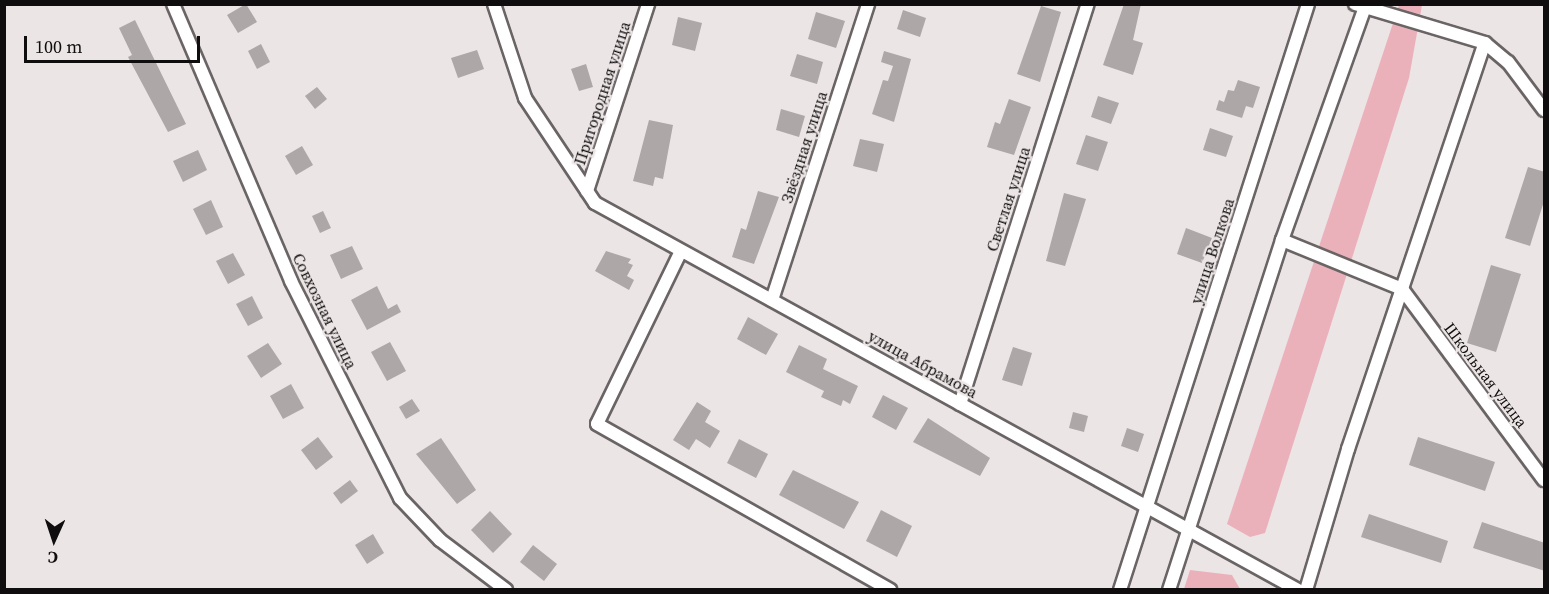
<!DOCTYPE html>
<html>
<head>
<meta charset="utf-8">
<style>
	body { margin:0 }
	#map { position:relative; width:1549px; height:594px; overflow:hidden; background:#ece5e6; font-family:"Source Serif 4",serif }
	div>[style] { position:absolute }
	[style*='--x'] { left:calc(var(--x)*1px); top:calc(var(--y)*1px); width:calc(var(--w)*1px); rotate:calc(var(--a)*1deg) }
	.green>* { inset:0; background:#ebb1bb }
	.building>* { inset:0; background:#ada7a8 }
	.roads { filter:drop-shadow(2px 0 #6a6465) drop-shadow(-2px 0 #6a6465) drop-shadow(0 2px #6a6465) drop-shadow(0 -2px #6a6465) }
	.minor>* { height:12px; margin:-6px; padding:0 6px; transform-origin:6px; border-radius:6px; background:#fff }
	span { translate:-50% -50%; white-space:nowrap; text-align:center; line-height:1.15; -webkit-text-stroke:4.5px #ece5e6; paint-order:stroke }
	.street-label { font-size:16px; color:#0f0d0d }
	.frame { position:absolute; inset:0; border:6px solid #0f0d0d; pointer-events:none }
	.north { position:absolute; left:24px; top:510px; width:60px; height:60px; -webkit-text-stroke:4px #ece5e6; paint-order:stroke; rotate:183deg; font-size:16px; font-weight:700; line-height:24px; text-align:center; color:#0f0d0d }
	.north::after { content:''; display:block; margin:auto; width:21px; height:27px; background:#0f0d0d; clip-path:polygon(50% 0,100% 100%,50% 72%,0 100%) }
	.scale { position:absolute; left:24px; top:36px; width:176px; height:27px; box-sizing:border-box; border:3px solid #0f0d0d; border-top:0; padding-left:8px; font-size:18px; line-height:21px; white-space:nowrap; color:#0f0d0d; -webkit-text-stroke:4px #ece5e6; paint-order:stroke }
</style>
</head>
<body>
<div id="map">
	<div class="green">
		<div style="clip-path:polygon(1399px 5px,1422px 5px,1409px 78px,1265px 533px,1250px 537px,1227px 524px)"></div>
		<div style="clip-path:polygon(1190px 570px,1232px 575px,1240px 589px,1184px 589px)"></div>
	</div>
	<div class="building">
		<div style="clip-path:polygon(246px 4px,257px 22px,238px 33px,227px 15px)"></div>
		<div style="clip-path:polygon(1124px 4px,1141px 4px,1133px 40px,1143px 43px,1133px 75px,1103px 65px)"></div>
		<div style="clip-path:polygon(1041px 6px,1061px 12px,1040px 82px,1017px 74px)"></div>
		<div style="clip-path:polygon(903px 10px,926px 18px,920px 37px,897px 29px)"></div>
		<div style="clip-path:polygon(816px 12px,845px 21px,836px 48px,808px 39px)"></div>
		<div style="clip-path:polygon(678px 17px,702px 23px,695px 51px,672px 45px)"></div>
		<div style="clip-path:polygon(135px 20px,186px 124px,168px 132px,128px 57px,132px 55px,119px 28px)"></div>
		<div style="clip-path:polygon(261px 44px,270px 62px,257px 69px,248px 51px)"></div>
		<div style="clip-path:polygon(477px 50px,484px 69px,458px 78px,451px 58px)"></div>
		<div style="clip-path:polygon(884px 51px,911px 59px,894px 122px,872px 114px,883px 80px,888px 81px,893px 66px,881px 62px)"></div>
		<div style="clip-path:polygon(797px 54px,823px 62px,817px 84px,790px 76px)"></div>
		<div style="clip-path:polygon(586px 64px,593px 87px,579px 91px,571px 69px)"></div>
		<div style="clip-path:polygon(1238px 80px,1260px 87px,1253px 108px,1246px 106px,1242px 118px,1216px 110px,1219px 100px,1224px 102px,1228px 90px,1234px 91px)"></div>
		<div style="clip-path:polygon(317px 87px,327px 99px,315px 109px,305px 96px)"></div>
		<div style="clip-path:polygon(1098px 96px,1119px 103px,1111px 124px,1091px 117px)"></div>
		<div style="clip-path:polygon(1009px 99px,1031px 107px,1014px 155px,987px 147px,995px 122px,1000px 124px)"></div>
		<div style="clip-path:polygon(781px 109px,805px 116px,799px 137px,776px 130px)"></div>
		<div style="clip-path:polygon(649px 120px,673px 125px,663px 179px,655px 177px,653px 186px,633px 181px)"></div>
		<div style="clip-path:polygon(1210px 128px,1233px 136px,1226px 157px,1203px 150px)"></div>
		<div style="clip-path:polygon(1086px 135px,1108px 142px,1098px 171px,1076px 164px)"></div>
		<div style="clip-path:polygon(860px 139px,884px 144px,877px 172px,853px 166px)"></div>
		<div style="clip-path:polygon(302px 146px,313px 165px,296px 175px,285px 156px)"></div>
		<div style="clip-path:polygon(198px 150px,207px 170px,183px 182px,173px 161px)"></div>
		<div style="clip-path:polygon(1528px 167px,1545px 172px,1545px 198px,1530px 246px,1505px 238px)"></div>
		<div style="clip-path:polygon(758px 191px,779px 197px,754px 264px,732px 257px,741px 228px,746px 230px)"></div>
		<div style="clip-path:polygon(1064px 193px,1086px 199px,1065px 266px,1046px 261px)"></div>
		<div style="clip-path:polygon(211px 200px,223px 227px,206px 235px,193px 209px)"></div>
		<div style="clip-path:polygon(323px 211px,331px 228px,320px 233px,312px 216px)"></div>
		<div style="clip-path:polygon(1186px 228px,1212px 238px,1202px 263px,1177px 254px)"></div>
		<div style="clip-path:polygon(352px 246px,363px 269px,341px 279px,330px 255px)"></div>
		<div style="clip-path:polygon(606px 251px,631px 259px,628px 263px,633px 265px,627px 276px,634px 280px,629px 290px,595px 271px)"></div>
		<div style="clip-path:polygon(233px 253px,245px 275px,228px 284px,216px 261px)"></div>
		<div style="clip-path:polygon(1491px 265px,1521px 274px,1496px 352px,1467px 343px)"></div>
		<div style="clip-path:polygon(377px 286px,388px 309px,397px 304px,401px 312px,367px 330px,351px 300px)"></div>
		<div style="clip-path:polygon(252px 296px,263px 318px,248px 326px,236px 304px)"></div>
		<div style="clip-path:polygon(748px 317px,778px 334px,766px 355px,737px 339px)"></div>
		<div style="clip-path:polygon(390px 342px,406px 371px,387px 381px,371px 352px)"></div>
		<div style="clip-path:polygon(268px 343px,282px 364px,261px 378px,247px 356px)"></div>
		<div style="clip-path:polygon(799px 345px,827px 359px,823px 369px,858px 386px,850px 404px,843px 400px,841px 406px,821px 397px,824px 391px,786px 372px)"></div>
		<div style="clip-path:polygon(1013px 347px,1032px 353px,1022px 386px,1002px 380px)"></div>
		<div style="clip-path:polygon(291px 384px,304px 408px,283px 419px,270px 396px)"></div>
		<div style="clip-path:polygon(883px 395px,908px 408px,896px 430px,872px 417px)"></div>
		<div style="clip-path:polygon(412px 399px,420px 411px,406px 419px,399px 407px)"></div>
		<div style="clip-path:polygon(697px 402px,711px 411px,705px 422px,720px 431px,710px 448px,696px 439px,689px 450px,673px 440px)"></div>
		<div style="clip-path:polygon(1073px 412px,1088px 416px,1084px 432px,1069px 428px)"></div>
		<div style="clip-path:polygon(928px 418px,990px 458px,980px 476px,913px 442px)"></div>
		<div style="clip-path:polygon(1127px 428px,1144px 434px,1138px 452px,1121px 446px)"></div>
		<div style="clip-path:polygon(318px 437px,333px 457px,316px 470px,301px 450px)"></div>
		<div style="clip-path:polygon(1418px 437px,1495px 462px,1485px 491px,1409px 465px)"></div>
		<div style="clip-path:polygon(441px 438px,476px 490px,457px 504px,416px 454px)"></div>
		<div style="clip-path:polygon(739px 439px,768px 454px,756px 478px,727px 463px)"></div>
		<div style="clip-path:polygon(793px 470px,859px 502px,844px 529px,779px 495px)"></div>
		<div style="clip-path:polygon(350px 480px,358px 491px,341px 504px,333px 493px)"></div>
		<div style="clip-path:polygon(881px 510px,912px 526px,897px 557px,866px 541px)"></div>
		<div style="clip-path:polygon(490px 511px,512px 534px,493px 553px,471px 530px)"></div>
		<div style="clip-path:polygon(1369px 514px,1448px 541px,1441px 563px,1361px 537px)"></div>
		<div style="clip-path:polygon(1482px 522px,1545px 543px,1545px 571px,1473px 548px)"></div>
		<div style="clip-path:polygon(373px 534px,384px 553px,367px 564px,355px 545px)"></div>
		<div style="clip-path:polygon(533px 545px,557px 564px,544px 581px,520px 562px)"></div>
	</div>
	<div class="roads">
		<div class="minor">
			<div style="--x:173;--y:4;--w:301;--a:66.9"></div>
			<div style="--x:291;--y:281;--w:243;--a:63.3"></div>
			<div style="--x:400;--y:498;--w:58;--a:46.4"></div>
			<div style="--x:440;--y:540;--w:83;--a:37.1"></div>
			<div style="--x:494;--y:4;--w:99;--a:71.7"></div>
			<div style="--x:525;--y:98;--w:126;--a:56.3"></div>
			<div style="--x:595;--y:203;--w:802;--a:28.83"></div>
			<div style="--x:1355;--y:4;--w:136;--a:16.7"></div>
			<div style="--x:587;--y:191;--w:197;--a:-71.9"></div>
			<div style="--x:1282;--y:240;--w:130;--a:22.2"></div>
			<div style="--x:681;--y:251;--w:192;--a:115.9"></div>
			<div style="--x:597;--y:424;--w:337;--a:29.5"></div>
			<div style="--x:1402;--y:289;--w:238;--a:53.4"></div>
			<div style="--x:772;--y:300;--w:311;--a:-72"></div>
			<div style="--x:960;--y:404;--w:420;--a:-72.3"></div>
			<div style="--x:1120;--y:590;--w:615;--a:-72.21"></div>
			<div style="--x:1169;--y:590;--w:368;--a:-72.1"></div>
			<div style="--x:1282;--y:240;--w:251;--a:-70.4"></div>
			<div style="--x:1306;--y:590;--w:147;--a:-73.4"></div>
			<div style="--x:1348;--y:449;--w:428;--a:-71.4"></div>
			<div style="--x:1485;--y:43;--w:30;--a:40"></div>
			<div style="--x:1508;--y:62;--w:60;--a:53.1"></div>
		</div>
	</div>
	<div class="street-label">
		<span style="left:602px;top:93px;rotate:-72deg">Пригородная улица</span>
		<span style="left:804px;top:147px;rotate:-72deg">Звёздная улица</span>
		<span style="left:1008px;top:199px;rotate:-72deg">Светлая улица</span>
		<span style="left:1212px;top:251px;rotate:-72deg">улица Волкова</span>
		<span style="left:325px;top:311px;rotate:64deg">Совхозная улица</span>
		<span style="left:923px;top:364px;rotate:29deg">улица Абрамова</span>
		<span style="left:1486px;top:375px;rotate:53deg">Школьная улица</span>
	</div>
	<div class="frame"></div>
	<div class="north">С</div>
	<div class="scale">100 m</div>
</div>
</body>
</html>
